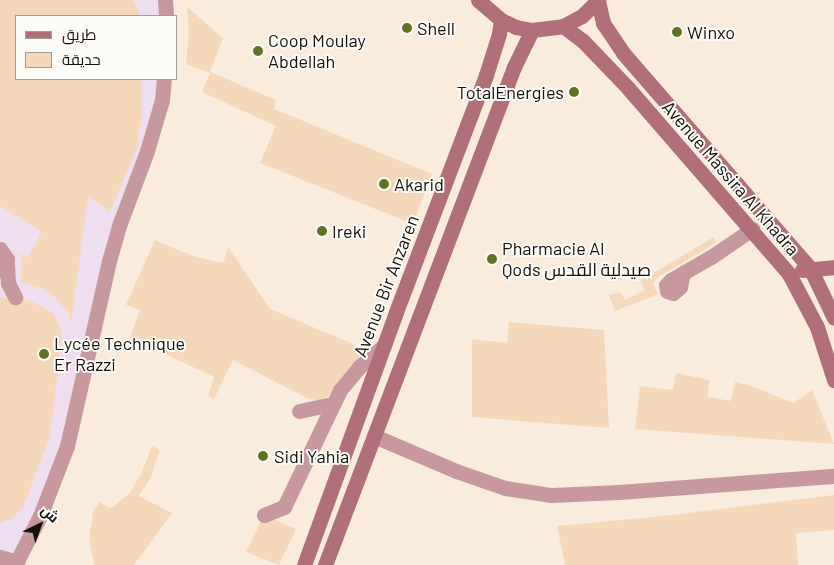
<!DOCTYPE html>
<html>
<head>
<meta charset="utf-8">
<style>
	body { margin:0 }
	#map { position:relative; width:834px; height:565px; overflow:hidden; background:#f9ecdd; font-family:Barlow,Cairo,sans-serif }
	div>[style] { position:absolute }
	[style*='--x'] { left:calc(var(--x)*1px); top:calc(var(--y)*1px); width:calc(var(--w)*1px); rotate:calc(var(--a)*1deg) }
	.education>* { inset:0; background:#efdeef }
	.green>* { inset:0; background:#f4d8b9 }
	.street>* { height:15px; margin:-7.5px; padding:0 7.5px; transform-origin:7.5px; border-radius:7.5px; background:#c7999f }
	.secondary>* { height:15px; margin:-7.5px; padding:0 7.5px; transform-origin:7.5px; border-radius:7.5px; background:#b16f79 }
	.dots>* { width:14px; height:14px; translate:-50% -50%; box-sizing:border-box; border:2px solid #fdfbf8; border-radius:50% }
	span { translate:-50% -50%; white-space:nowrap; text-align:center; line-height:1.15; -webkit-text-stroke:4px #fdfbf8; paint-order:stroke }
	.poi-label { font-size:18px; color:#14100b }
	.left { translate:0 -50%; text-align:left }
	.right { translate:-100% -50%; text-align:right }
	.street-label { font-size:18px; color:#14100b }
	.legend { position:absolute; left:15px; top:15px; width:162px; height:65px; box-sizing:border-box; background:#fdfbf8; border:1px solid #a09d99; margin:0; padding:6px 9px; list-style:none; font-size:15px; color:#14100b }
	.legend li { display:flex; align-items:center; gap:10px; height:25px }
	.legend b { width:25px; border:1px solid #a09d99 }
	.north { position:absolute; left:15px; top:500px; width:50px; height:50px; -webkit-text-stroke:4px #fdfbf8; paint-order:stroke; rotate:42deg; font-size:14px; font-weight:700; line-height:20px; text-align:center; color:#14100b }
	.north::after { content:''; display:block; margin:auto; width:18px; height:22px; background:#14100b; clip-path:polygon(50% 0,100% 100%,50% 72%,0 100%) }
</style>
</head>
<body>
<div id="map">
	<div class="education">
		<div style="clip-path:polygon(0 0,165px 0,166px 16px,16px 16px,16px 79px,164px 79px,132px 188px,67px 446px,17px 562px,0 557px)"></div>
	</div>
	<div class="green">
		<div style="clip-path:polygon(0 0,133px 0,140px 14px,140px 16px,16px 16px,16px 79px,142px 79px,142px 113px,137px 148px,110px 212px,88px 195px,71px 325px,68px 313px,56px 298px,43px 289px,20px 282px,22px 269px,20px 253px,27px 258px,42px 232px,0 206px)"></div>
		<div style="clip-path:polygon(187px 7px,223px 38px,210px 72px,276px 100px,274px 109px,432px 174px,413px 224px,260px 163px,276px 126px,202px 92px,210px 73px,186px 64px,189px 32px)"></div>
		<div style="clip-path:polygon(714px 237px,716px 242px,706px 249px,658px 277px,653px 283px,658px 294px,615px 311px,609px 295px,620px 292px,625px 300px,645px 290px,640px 281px)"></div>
		<div style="clip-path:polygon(155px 240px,193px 256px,223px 263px,228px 247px,270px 309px,365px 349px,335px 388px,327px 397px,319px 400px,309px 399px,233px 360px,214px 399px,208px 396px,214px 377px,130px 337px,140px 310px,126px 305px)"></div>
		<div style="clip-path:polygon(15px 297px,36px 303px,53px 314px,62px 332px,50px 437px,23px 507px,11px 519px,0 523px,0 298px)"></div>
		<div style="clip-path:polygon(509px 322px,604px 330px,609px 428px,472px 417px,472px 339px,507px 343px)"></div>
		<div style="clip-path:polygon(676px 373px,709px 380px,708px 397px,731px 401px,735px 382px,752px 386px,793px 403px,812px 390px,834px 444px,635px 429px,640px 386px,673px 390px)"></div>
		<div style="clip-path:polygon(152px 446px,160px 450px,151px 477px,139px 496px,172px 513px,134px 565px,94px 565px,89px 538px,94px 509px,100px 502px,108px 508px,113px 507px,130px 493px,142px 472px)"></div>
		<div style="clip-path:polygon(834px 495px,834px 530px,796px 533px,798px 565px,565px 565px,557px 526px,663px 516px)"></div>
		<div style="clip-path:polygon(264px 515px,296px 529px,279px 565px,246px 552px)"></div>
	</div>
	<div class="street">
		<div style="--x:165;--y:0;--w:16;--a:86"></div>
		<div style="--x:0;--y:249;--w:12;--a:55"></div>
		<div style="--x:7;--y:259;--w:13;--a:103"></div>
		<div style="--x:7;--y:264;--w:19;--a:87"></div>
		<div style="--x:8;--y:283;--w:16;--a:63"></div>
		<div style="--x:683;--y:273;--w:14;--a:102"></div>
		<div style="--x:680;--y:287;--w:9;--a:139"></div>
		<div style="--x:673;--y:293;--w:6;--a:-162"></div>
		<div style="--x:667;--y:291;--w:6;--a:-99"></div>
		<div style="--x:666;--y:285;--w:7;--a:-45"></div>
		<div style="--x:671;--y:280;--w:14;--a:-30"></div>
		<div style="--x:683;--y:273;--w:32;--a:-30"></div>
		<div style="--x:711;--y:257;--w:50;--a:-34.3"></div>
		<div style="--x:299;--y:411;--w:35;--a:-12"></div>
		<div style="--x:374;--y:436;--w:89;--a:23.1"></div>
		<div style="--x:456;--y:471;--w:52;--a:19.1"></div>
		<div style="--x:505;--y:488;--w:47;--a:8.7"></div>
		<div style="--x:551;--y:495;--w:68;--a:-2.5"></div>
		<div style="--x:619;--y:492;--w:216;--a:-4.3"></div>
		<div style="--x:264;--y:515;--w:22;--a:-22"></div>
		<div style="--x:284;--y:507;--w:130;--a:-64.4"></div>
		<div style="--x:340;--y:390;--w:30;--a:-50"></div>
		<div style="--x:359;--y:367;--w:33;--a:-41"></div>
		<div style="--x:0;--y:557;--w:18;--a:16"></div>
		<div style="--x:15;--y:565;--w:55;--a:-63"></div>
		<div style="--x:40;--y:516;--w:75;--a:-68.9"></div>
		<div style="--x:67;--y:446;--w:190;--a:-77.2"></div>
		<div style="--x:109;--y:261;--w:40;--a:-74"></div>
		<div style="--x:120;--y:223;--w:77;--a:-69.4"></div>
		<div style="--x:147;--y:151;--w:53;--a:-73.6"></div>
		<div style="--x:162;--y:100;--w:21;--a:-85"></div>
	</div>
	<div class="secondary">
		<div style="--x:478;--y:0;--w:30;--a:41"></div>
		<div style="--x:501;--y:20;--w:17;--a:25"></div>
		<div style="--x:516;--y:27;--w:16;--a:11"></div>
		<div style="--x:532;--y:30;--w:31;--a:-7"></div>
		<div style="--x:563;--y:26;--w:21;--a:-28"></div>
		<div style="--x:582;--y:16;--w:23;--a:-45"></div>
		<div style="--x:598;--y:1;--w:23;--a:77"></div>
		<div style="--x:603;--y:23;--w:36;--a:56"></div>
		<div style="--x:623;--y:53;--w:285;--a:49"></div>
		<div style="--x:810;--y:268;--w:55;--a:64.4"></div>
		<div style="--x:563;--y:26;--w:25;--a:37"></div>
		<div style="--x:583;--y:41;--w:65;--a:46.2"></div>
		<div style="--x:628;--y:88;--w:246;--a:49.1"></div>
		<div style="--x:789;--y:274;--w:60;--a:62.2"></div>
		<div style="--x:817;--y:327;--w:56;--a:72.2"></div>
		<div style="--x:802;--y:270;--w:32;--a:-5"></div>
		<div style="--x:304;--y:565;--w:269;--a:-70"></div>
		<div style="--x:396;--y:312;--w:254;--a:-69.2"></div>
		<div style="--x:486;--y:75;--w:43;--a:-72.4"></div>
		<div style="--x:499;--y:34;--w:14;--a:-82"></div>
		<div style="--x:325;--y:565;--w:533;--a:-69.22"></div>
		<div style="--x:514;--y:67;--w:41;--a:-64.1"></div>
	</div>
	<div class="dots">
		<div style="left:407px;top:28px;background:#5f7322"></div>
		<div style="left:677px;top:32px;background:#5f7322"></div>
		<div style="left:258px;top:51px;background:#5f7322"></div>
		<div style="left:574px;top:92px;background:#5f7322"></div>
		<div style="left:384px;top:184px;background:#5f7322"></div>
		<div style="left:322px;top:231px;background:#5f7322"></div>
		<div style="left:492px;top:259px;background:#5f7322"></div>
		<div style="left:44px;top:354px;background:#5f7322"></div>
		<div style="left:263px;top:456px;background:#5f7322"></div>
	</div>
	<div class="poi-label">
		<span class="left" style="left:417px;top:28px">Shell</span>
		<span class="left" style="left:687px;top:32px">Winxo</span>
		<span class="left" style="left:268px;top:51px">Coop Moulay<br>Abdellah</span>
		<span class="right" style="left:564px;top:92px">TotalEnergies</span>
		<span class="left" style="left:394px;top:184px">Akarid</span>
		<span class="left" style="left:332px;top:231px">Ireki</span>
		<span class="left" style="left:502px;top:259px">Pharmacie Al<br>Qods صيدلية القدس</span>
		<span class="left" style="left:54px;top:354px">Lycée Technique<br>Er Razzi</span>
		<span class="left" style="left:274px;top:456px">Sidi Yahia</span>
	</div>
	<div class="street-label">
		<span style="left:731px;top:178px;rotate:49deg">Avenue Massira Al Khadra</span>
		<span style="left:386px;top:286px;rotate:-69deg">Avenue Bir Anzaren</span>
	</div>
	<ul class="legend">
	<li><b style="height:6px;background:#b16f79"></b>طريق</li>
	<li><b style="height:14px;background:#f4d8b9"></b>حديقة</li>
	</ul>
	<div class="north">ش</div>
</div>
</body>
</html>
